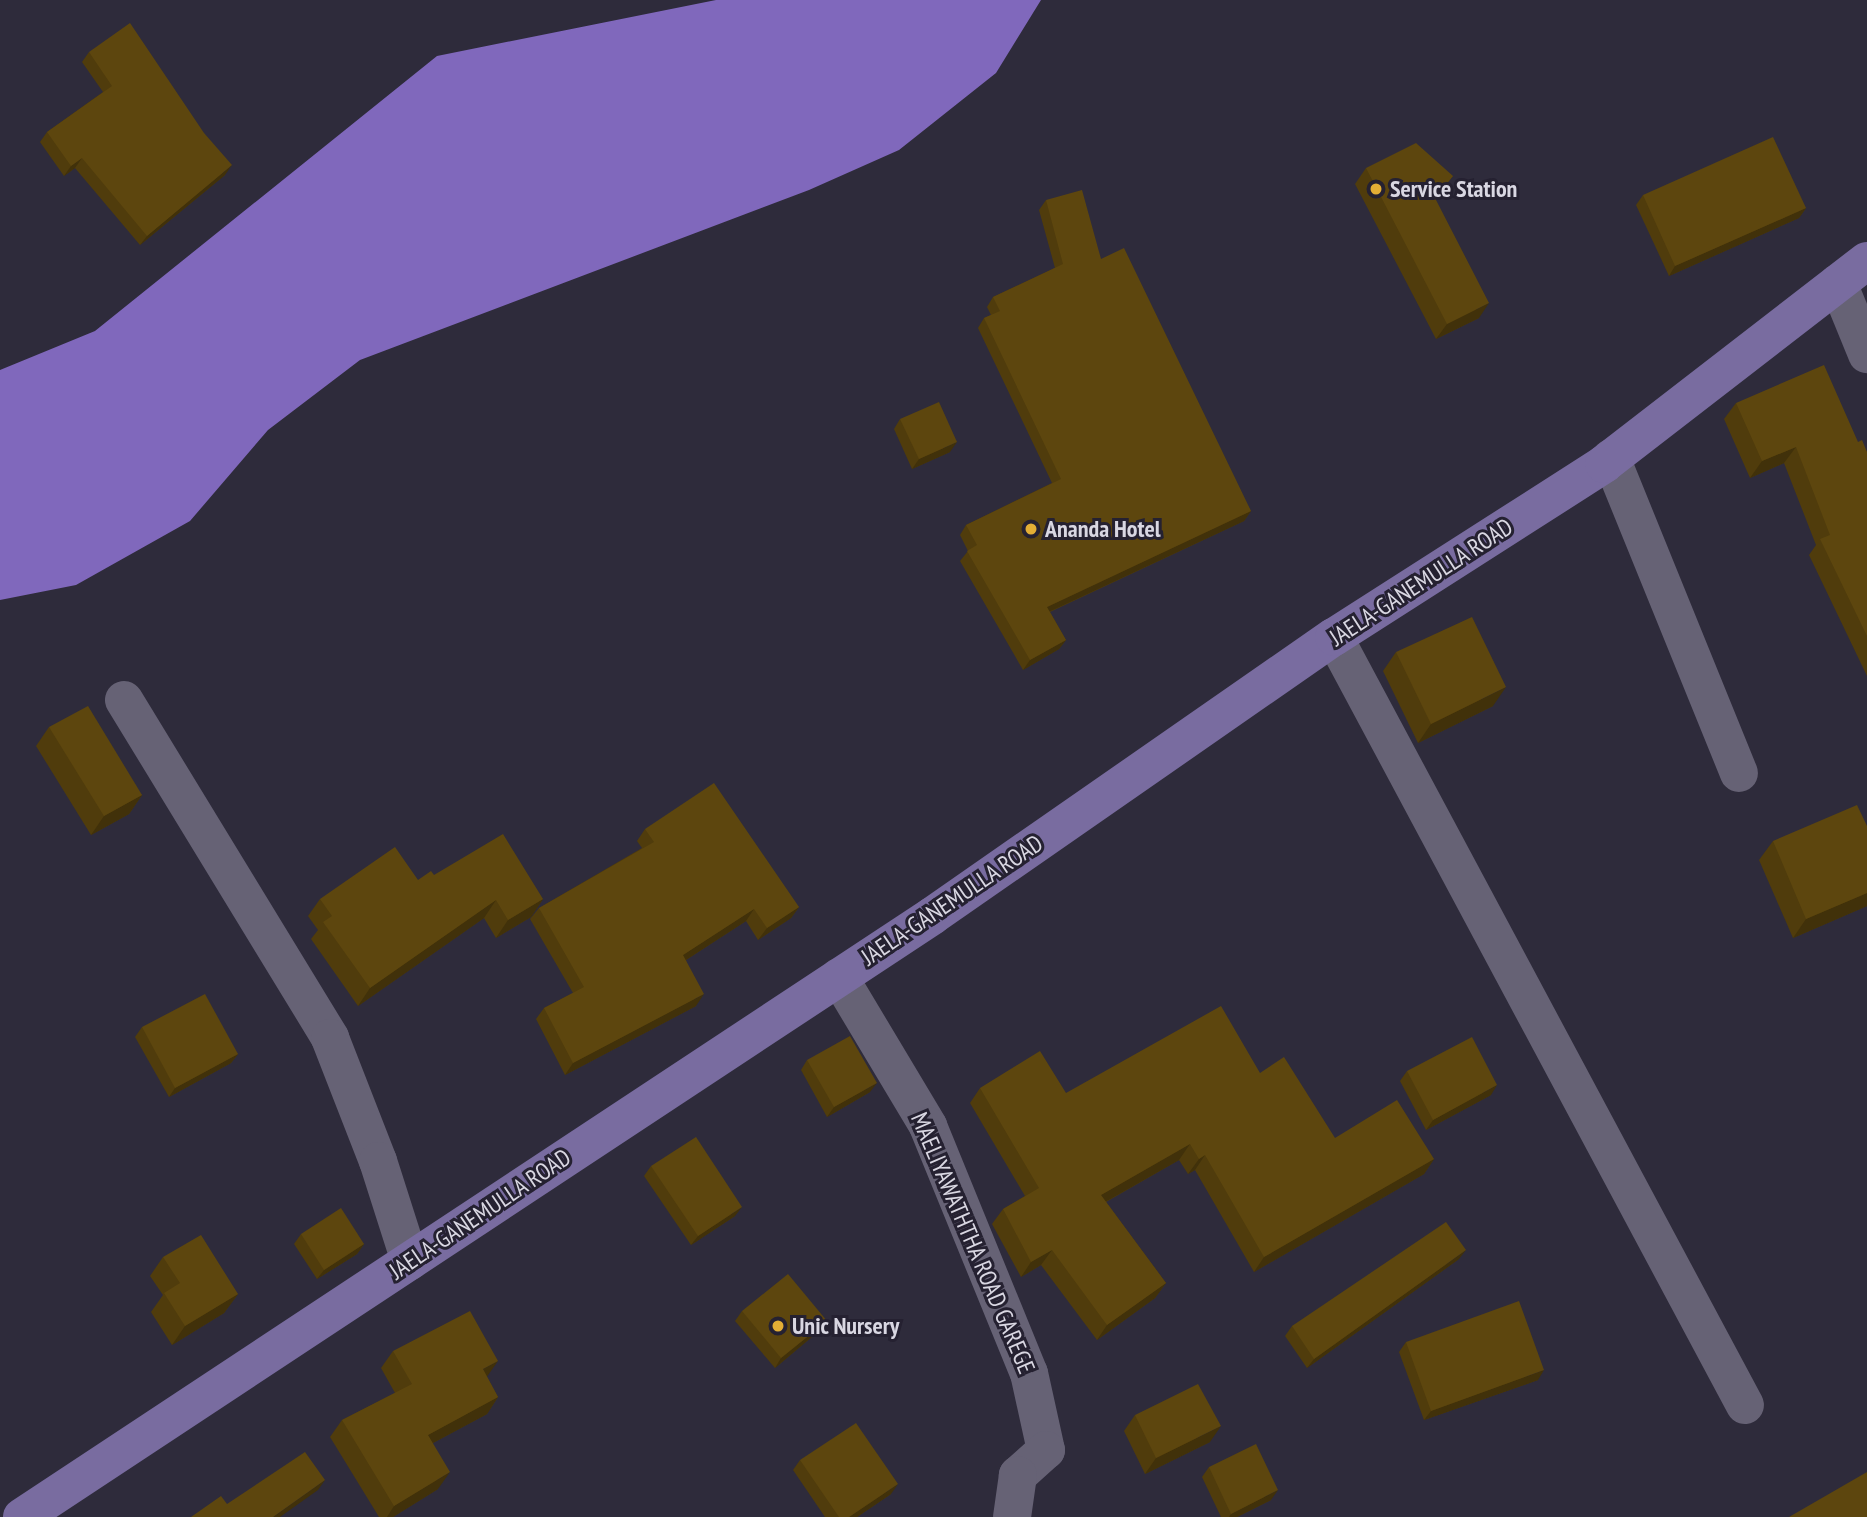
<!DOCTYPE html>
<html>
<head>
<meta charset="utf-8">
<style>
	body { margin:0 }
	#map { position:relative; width:1867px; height:1517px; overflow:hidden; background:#2e2b3b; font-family:"PT Sans Narrow",sans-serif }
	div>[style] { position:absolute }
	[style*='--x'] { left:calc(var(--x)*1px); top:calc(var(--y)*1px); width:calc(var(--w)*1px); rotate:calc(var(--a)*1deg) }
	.water>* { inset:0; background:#8068bc }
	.minor>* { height:38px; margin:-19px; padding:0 19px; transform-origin:19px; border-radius:19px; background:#666275 }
	.major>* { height:38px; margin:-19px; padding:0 19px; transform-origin:19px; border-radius:19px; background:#796ca0 }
	.wall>* { inset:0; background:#503c0c }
	.shaded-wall>* { inset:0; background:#41310a }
	.building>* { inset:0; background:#5d460e }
	.dots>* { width:19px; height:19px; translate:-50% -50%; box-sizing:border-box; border:4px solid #252131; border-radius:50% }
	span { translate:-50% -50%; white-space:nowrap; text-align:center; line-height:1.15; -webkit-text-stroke:6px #252131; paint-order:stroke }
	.poi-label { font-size:24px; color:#d9d7e2; font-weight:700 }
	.left { translate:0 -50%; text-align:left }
	.street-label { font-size:24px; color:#d9d7e2 }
</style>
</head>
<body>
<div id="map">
	<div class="water">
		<div style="clip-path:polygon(716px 0,1041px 0,996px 73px,899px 150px,809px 190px,360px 360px,268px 430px,190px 521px,76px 585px,0 600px,0 370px,95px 331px,437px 56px)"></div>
	</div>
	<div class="minor">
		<div style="--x:1838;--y:283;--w:77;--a:67.8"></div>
		<div style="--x:1611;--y:458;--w:340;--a:67.9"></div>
		<div style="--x:1334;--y:637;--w:871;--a:61.85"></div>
		<div style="--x:124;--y:700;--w:396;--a:58.6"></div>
		<div style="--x:330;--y:1038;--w:132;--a:68.7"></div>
		<div style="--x:378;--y:1161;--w:105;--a:72.3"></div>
		<div style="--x:839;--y:977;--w:174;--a:59.1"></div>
		<div style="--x:928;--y:1126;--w:267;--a:67.8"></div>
		<div style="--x:1029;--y:1373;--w:79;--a:77.6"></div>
		<div style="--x:1046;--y:1450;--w:38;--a:138"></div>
		<div style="--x:1018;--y:1475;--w:42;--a:98.1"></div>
	</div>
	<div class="major">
		<div style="--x:22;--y:1517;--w:1091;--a:-33.44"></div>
		<div style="--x:932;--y:916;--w:489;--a:-34.8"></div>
		<div style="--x:1334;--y:637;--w:321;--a:-32.6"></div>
		<div style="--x:1604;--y:464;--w:332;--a:-37.7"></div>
	</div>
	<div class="wall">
		<div style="clip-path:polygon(89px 52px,225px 175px,140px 245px,75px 168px,64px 176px,40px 142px,47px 132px,103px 92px,82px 62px)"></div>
		<div style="clip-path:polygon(1366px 168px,1453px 176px,1435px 199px,1479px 318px,1436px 339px,1355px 184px)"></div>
		<div style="clip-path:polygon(1643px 195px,1806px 208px,1799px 218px,1669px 276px,1636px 205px)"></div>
		<div style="clip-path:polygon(1046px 200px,1101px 259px,1251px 511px,1244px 521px,1050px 612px,1066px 640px,1059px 649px,1023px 670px,960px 561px,968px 551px,960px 535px,966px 525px,1052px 483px,978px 328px,984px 318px,991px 315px,987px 307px,993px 297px,1055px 268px,1039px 210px)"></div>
		<div style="clip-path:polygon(1736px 403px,1858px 442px,1867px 452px,1867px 676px,1809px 555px,1816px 545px,1784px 463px,1750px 478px,1724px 419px)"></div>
		<div style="clip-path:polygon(900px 419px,950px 452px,912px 469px,894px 429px)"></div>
		<div style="clip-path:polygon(1396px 652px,1493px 706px,1418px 743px,1383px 671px)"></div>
		<div style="clip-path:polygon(49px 727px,142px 795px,129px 814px,91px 835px,36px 746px)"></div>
		<div style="clip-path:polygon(1867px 826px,1867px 906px,1793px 938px,1759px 860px,1773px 841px)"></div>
		<div style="clip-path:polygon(645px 829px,799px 907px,791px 918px,758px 940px,746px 921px,686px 960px,696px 1006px,565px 1075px,536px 1019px,544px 1008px,573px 993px,530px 919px,539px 908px,642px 848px,637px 841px)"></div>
		<div style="clip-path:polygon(434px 875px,543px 899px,531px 917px,496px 938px,484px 918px,358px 1006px,311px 939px,318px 930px,308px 916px,320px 899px,418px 880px)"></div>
		<div style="clip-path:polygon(142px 1027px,238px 1054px,231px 1063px,169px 1097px,135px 1037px)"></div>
		<div style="clip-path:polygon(807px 1060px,870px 1092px,827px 1117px,801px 1070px)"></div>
		<div style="clip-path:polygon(1407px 1071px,1491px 1095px,1426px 1130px,1400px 1081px)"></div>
		<div style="clip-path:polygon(1260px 1073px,1335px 1138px,1434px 1159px,1424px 1174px,1254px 1272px,1195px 1170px,1188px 1174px,1179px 1160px,1106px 1202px,1166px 1283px,1155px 1298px,1097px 1340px,1041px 1265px,1021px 1277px,992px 1224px,1003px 1209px,1025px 1196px,970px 1103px,980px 1088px,1066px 1093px)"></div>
		<div style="clip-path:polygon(651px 1166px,735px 1216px,691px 1245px,644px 1176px)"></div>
		<div style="clip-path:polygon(301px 1234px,364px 1244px,357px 1254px,317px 1279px,294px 1244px)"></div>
		<div style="clip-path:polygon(163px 1257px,238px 1294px,224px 1313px,172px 1345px,151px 1312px,163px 1295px,150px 1276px)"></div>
		<div style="clip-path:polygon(1459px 1259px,1307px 1368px,1285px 1336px,1292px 1326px)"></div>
		<div style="clip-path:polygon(742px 1311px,827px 1321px,820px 1330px,775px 1368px,735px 1321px)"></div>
		<div style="clip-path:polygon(1406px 1342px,1538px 1380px,1424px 1420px,1399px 1352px)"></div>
		<div style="clip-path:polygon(393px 1351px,487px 1377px,498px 1397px,487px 1414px,433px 1443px,438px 1489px,393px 1517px,379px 1517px,330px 1437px,342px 1420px,395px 1393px,381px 1368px)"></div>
		<div style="clip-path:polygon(1135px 1415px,1210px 1442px,1145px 1474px,1124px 1431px)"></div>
		<div style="clip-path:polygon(800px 1460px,891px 1494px,857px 1517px,825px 1517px,793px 1470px)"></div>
		<div style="clip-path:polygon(1209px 1467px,1271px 1500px,1237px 1517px,1221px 1517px,1202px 1477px)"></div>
	</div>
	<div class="shaded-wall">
		<div style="clip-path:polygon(82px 158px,75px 168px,64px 176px,71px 166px)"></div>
		<div style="clip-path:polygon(232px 165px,225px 175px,140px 245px,147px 236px)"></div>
		<div style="clip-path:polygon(1806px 208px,1799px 218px,1669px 276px,1675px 266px)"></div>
		<div style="clip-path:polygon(1489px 303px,1479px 318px,1436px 339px,1447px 324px)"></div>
		<div style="clip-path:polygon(957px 442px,950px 452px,912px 469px,919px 459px)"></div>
		<div style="clip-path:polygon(1796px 447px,1784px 463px,1750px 478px,1762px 461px)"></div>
		<div style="clip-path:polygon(1251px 511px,1244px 521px,1040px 616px,1047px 607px)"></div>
		<div style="clip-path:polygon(1066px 640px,1059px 649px,1023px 670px,1030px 660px)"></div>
		<div style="clip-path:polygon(1506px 687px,1493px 706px,1418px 743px,1431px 724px)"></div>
		<div style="clip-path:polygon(142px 795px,129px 814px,91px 835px,104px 816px)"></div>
		<div style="clip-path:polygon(1867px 893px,1867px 906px,1793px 938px,1806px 919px)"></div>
		<div style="clip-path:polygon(543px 899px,531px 917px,496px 938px,508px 920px)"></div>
		<div style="clip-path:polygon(496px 900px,484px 918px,358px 1006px,370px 988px)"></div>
		<div style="clip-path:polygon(799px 907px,791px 918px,758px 940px,767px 928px)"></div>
		<div style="clip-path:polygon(754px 909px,746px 921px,675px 967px,683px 955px)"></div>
		<div style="clip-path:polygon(704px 994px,696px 1006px,565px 1075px,573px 1063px)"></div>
		<div style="clip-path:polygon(238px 1054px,231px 1063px,169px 1097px,175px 1088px)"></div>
		<div style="clip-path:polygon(877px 1083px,870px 1092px,827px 1117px,834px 1107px)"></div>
		<div style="clip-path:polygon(1497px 1085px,1491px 1095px,1426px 1130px,1433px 1120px)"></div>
		<div style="clip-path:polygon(1190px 1144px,1179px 1160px,1091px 1210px,1101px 1195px)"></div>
		<div style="clip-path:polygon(1205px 1155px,1195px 1170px,1188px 1174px,1199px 1159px)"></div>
		<div style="clip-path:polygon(1434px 1159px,1424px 1174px,1254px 1272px,1264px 1257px)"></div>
		<div style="clip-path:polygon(742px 1207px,735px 1216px,691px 1245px,698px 1236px)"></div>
		<div style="clip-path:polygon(364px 1244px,357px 1254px,317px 1279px,324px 1270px)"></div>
		<div style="clip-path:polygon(1052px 1250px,1041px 1265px,1021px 1277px,1031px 1262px)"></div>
		<div style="clip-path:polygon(1466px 1250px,1459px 1259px,1307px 1368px,1314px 1359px)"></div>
		<div style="clip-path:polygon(1166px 1283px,1155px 1298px,1097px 1340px,1107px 1325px)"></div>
		<div style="clip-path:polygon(238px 1294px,224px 1313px,172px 1345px,185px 1326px)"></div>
		<div style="clip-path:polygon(827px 1321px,820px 1330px,775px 1368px,781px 1358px)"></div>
		<div style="clip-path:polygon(498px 1361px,486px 1378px,483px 1369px)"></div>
		<div style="clip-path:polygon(1544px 1370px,1538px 1380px,1424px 1420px,1431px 1411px)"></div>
		<div style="clip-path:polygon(498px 1397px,487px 1414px,416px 1452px,428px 1435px)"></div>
		<div style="clip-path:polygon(1221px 1426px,1210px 1442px,1145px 1474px,1156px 1458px)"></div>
		<div style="clip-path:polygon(450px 1472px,438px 1489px,393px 1517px,387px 1517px,394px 1506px)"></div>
		<div style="clip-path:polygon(325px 1480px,318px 1490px,280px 1517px,273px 1517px)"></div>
		<div style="clip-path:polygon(898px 1484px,891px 1494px,857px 1517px,849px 1517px)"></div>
		<div style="clip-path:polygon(1278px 1490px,1271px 1500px,1237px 1517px,1229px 1517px,1231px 1514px)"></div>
	</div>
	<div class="building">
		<div style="clip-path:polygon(130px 23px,204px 133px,232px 165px,147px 236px,82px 158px,71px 166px,47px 132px,112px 86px,89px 52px)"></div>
		<div style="clip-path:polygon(1773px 137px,1806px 208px,1675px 266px,1643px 195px)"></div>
		<div style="clip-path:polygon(1416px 143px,1453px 176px,1435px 198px,1489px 303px,1447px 324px,1366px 168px)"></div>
		<div style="clip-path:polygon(1082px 190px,1101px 259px,1124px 248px,1251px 511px,1047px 607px,1066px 640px,1030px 660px,967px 551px,977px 545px,966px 525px,1061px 479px,984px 318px,1000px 311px,993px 297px,1063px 264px,1046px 200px)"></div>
		<div style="clip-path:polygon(1824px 365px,1858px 442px,1862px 440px,1867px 452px,1867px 636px,1820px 539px,1830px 535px,1796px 447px,1762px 461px,1736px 403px)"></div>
		<div style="clip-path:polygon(939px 402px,957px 442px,919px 459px,900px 419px)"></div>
		<div style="clip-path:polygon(1472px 617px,1506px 687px,1431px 724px,1396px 652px)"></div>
		<div style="clip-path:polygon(88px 706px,142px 795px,104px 816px,49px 727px)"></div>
		<div style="clip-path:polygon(714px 783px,799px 907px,767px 928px,754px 909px,683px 955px,704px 994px,573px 1063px,544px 1008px,584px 987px,539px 908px,654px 842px,645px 829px)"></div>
		<div style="clip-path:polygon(1857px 805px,1867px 826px,1867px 893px,1806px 919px,1773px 841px)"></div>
		<div style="clip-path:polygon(503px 834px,543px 899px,508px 920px,496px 900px,370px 988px,323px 922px,332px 916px,320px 899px,395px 847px,418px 880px,431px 871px,434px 875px)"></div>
		<div style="clip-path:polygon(205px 994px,238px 1054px,175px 1088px,142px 1027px)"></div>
		<div style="clip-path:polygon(1221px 1006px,1260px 1073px,1284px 1057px,1335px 1138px,1397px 1100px,1434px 1159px,1264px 1257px,1205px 1155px,1199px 1159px,1190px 1144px,1101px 1195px,1166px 1283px,1107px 1325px,1052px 1250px,1031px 1262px,1003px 1209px,1039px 1188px,980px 1088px,1040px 1051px,1066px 1093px)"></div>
		<div style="clip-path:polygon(850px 1036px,877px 1083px,834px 1107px,807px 1060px)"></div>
		<div style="clip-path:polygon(1472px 1037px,1497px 1085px,1433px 1120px,1407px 1071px)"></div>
		<div style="clip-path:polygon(696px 1137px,742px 1207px,698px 1236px,651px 1166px)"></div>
		<div style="clip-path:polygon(341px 1208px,364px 1244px,324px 1270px,301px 1234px)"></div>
		<div style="clip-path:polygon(1446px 1222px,1466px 1250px,1314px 1359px,1292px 1326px)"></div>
		<div style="clip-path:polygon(201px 1235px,238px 1294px,185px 1326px,164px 1293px,180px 1283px,163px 1257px)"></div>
		<div style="clip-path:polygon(788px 1274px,827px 1321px,781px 1358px,742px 1311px)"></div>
		<div style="clip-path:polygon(1519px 1301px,1544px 1370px,1431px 1411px,1406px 1342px)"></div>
		<div style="clip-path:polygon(470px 1311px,498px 1361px,483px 1369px,498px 1397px,428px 1435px,450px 1472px,394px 1506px,342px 1420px,412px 1384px,393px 1351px)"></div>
		<div style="clip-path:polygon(1198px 1384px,1221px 1426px,1156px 1458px,1135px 1415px)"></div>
		<div style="clip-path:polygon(856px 1423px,898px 1484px,849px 1517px,839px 1517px,800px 1460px)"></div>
		<div style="clip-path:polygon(1256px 1444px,1278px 1490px,1231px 1514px,1209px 1467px)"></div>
		<div style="clip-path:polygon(305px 1452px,325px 1480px,273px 1517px,191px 1517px,221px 1496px,227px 1504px)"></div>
		<div style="clip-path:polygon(1867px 1472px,1867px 1517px,1789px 1517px)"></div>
	</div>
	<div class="dots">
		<div style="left:1376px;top:189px;background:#e3ae35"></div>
		<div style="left:1031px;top:529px;background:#e3ae35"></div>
		<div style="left:778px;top:1326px;background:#e3ae35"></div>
	</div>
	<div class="poi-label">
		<span class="left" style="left:1390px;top:189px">Service Station</span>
		<span class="left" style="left:1045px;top:529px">Ananda Hotel</span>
		<span class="left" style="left:792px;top:1326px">Unic Nursery</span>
	</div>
	<div class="street-label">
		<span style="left:1421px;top:582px;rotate:-33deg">JAELA-GANEMULLA ROAD</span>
		<span style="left:952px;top:900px;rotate:-34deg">JAELA-GANEMULLA ROAD</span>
		<span style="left:480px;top:1214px;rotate:-34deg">JAELA-GANEMULLA ROAD</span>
		<span style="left:973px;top:1243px;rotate:67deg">MAELIYAWATHTHA ROAD GAREGE</span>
	</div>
</div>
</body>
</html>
